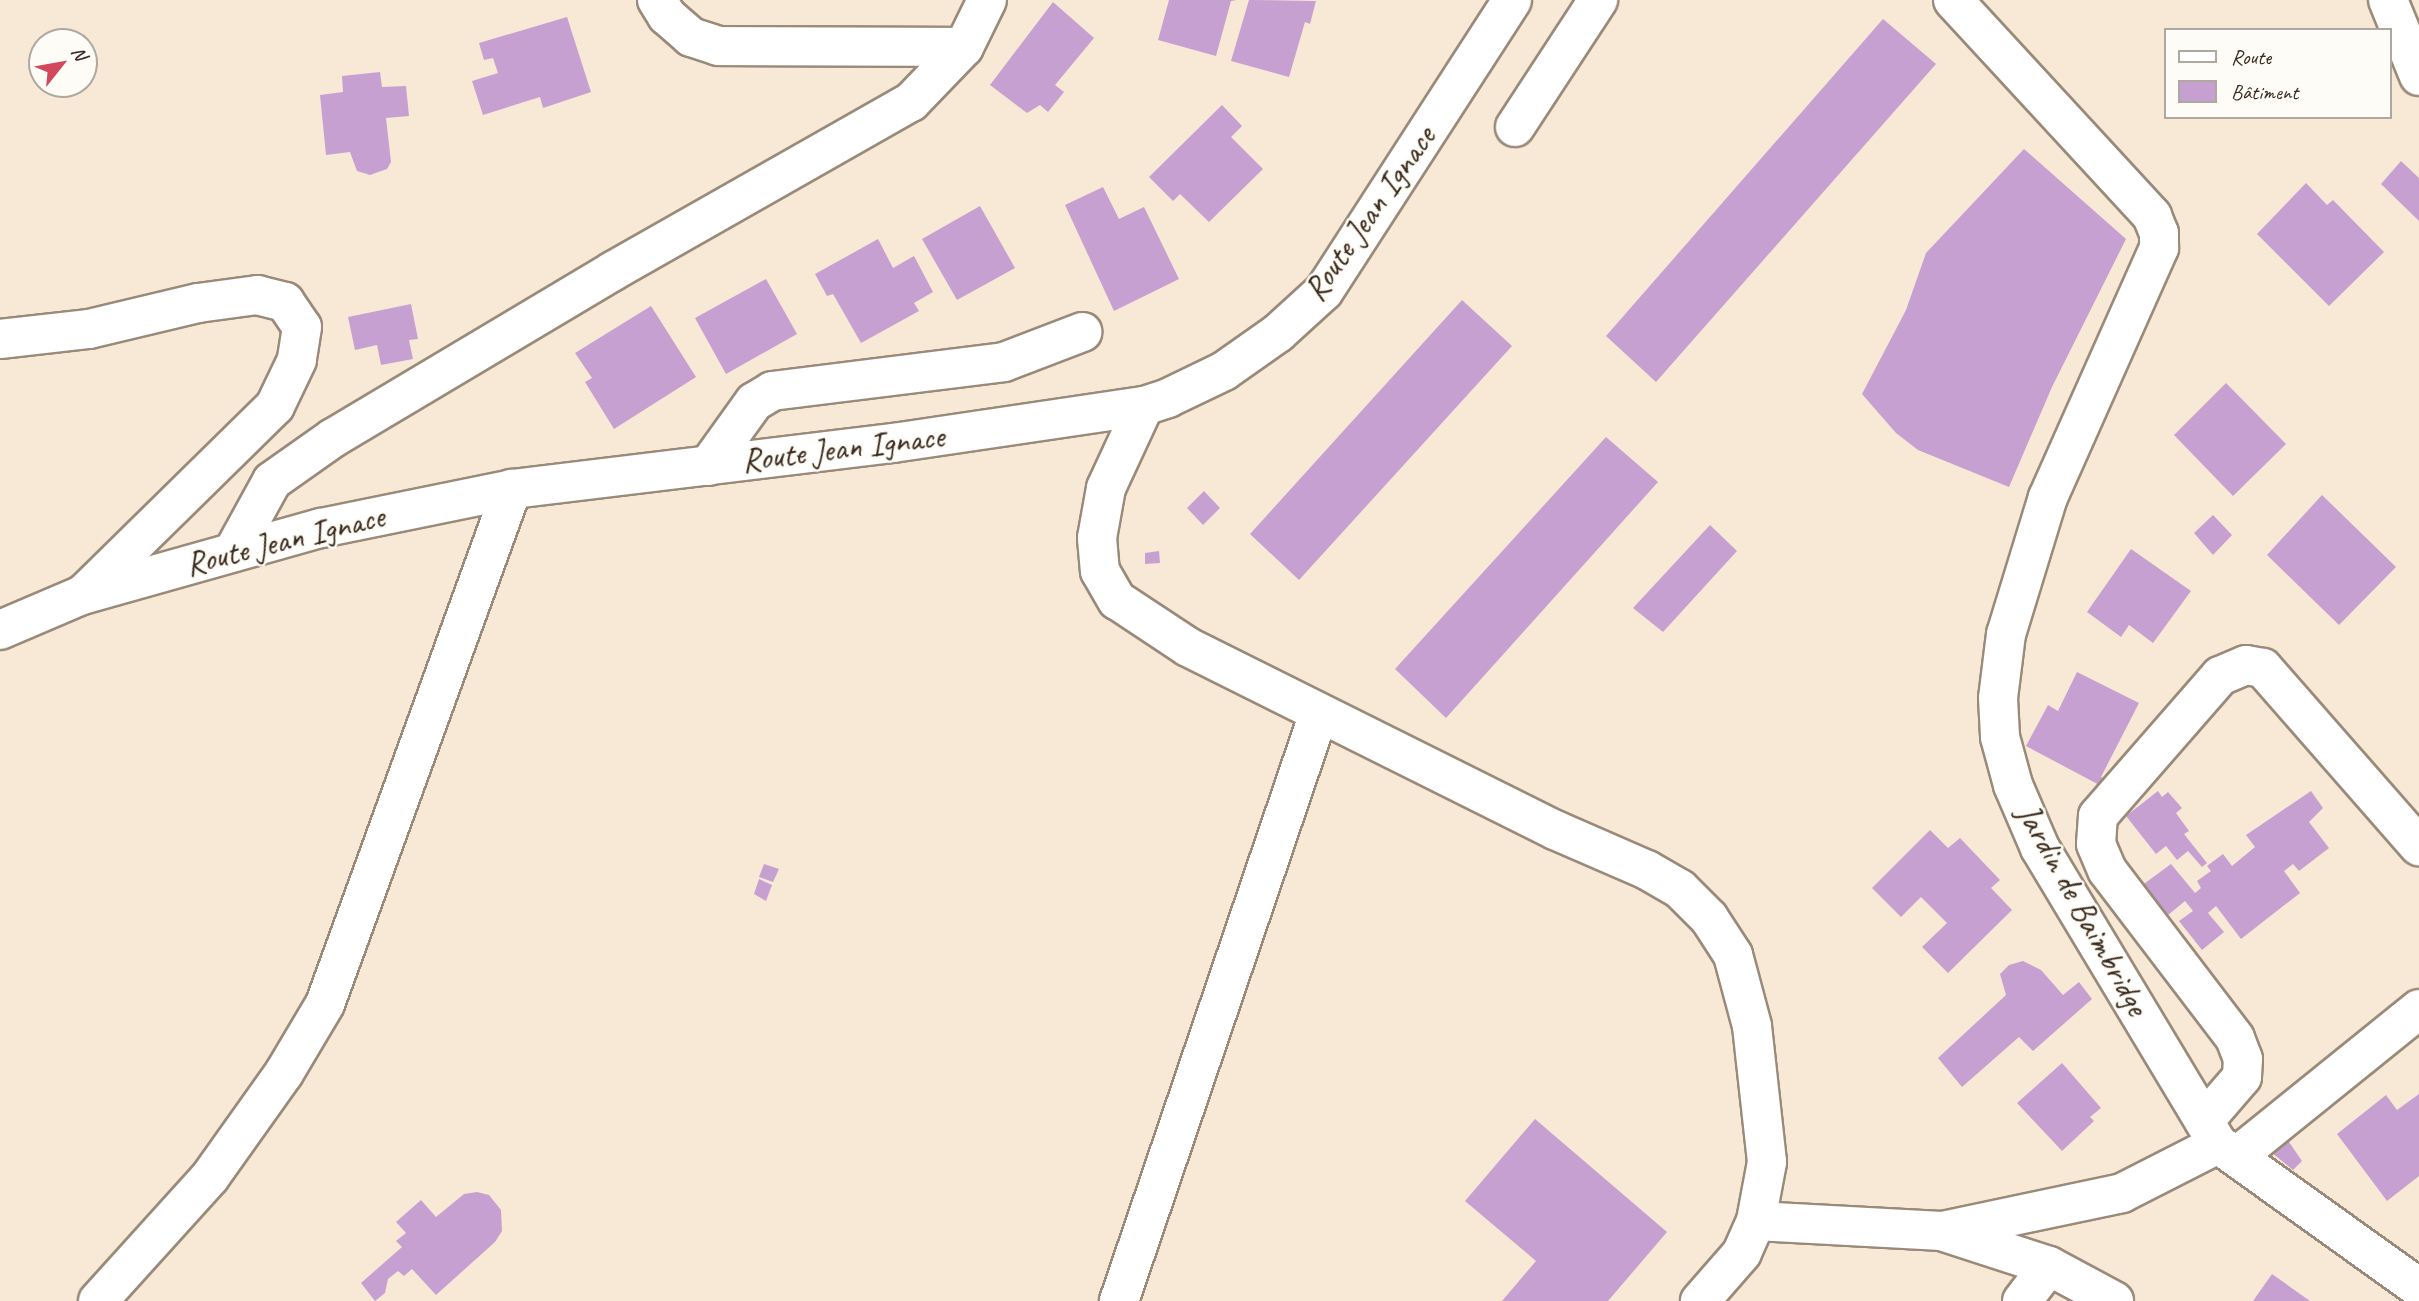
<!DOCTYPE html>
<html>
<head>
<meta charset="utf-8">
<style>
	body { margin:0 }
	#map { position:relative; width:2419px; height:1301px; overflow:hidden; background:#f7e9d5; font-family:Caveat,sans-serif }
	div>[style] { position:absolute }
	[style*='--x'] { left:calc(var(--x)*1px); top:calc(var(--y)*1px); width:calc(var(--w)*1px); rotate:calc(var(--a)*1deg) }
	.building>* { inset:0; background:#c7a0d2 }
	.roads { filter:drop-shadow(2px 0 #998a7a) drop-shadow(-2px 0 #998a7a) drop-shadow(0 2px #998a7a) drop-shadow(0 -2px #998a7a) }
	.minor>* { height:38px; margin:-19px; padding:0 19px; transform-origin:19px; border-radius:19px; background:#fff }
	span { translate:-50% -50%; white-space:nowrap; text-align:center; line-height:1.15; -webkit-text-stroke:5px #fdfcf7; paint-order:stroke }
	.street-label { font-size:33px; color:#3b2a1e }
	.legend { position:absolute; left:2164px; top:28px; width:228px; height:91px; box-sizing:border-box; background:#fdfcf7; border:2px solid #afa8a0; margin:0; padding:9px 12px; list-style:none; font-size:21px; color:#3b2a1e }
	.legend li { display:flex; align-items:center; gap:14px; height:35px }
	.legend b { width:35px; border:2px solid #afa8a0 }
	.north { position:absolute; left:28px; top:28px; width:70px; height:70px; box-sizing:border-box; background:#fdfcf7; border:2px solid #afa8a0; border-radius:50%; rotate:59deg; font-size:19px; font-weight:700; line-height:28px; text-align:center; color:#3b2a1e }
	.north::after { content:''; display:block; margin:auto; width:24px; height:32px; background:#d1495b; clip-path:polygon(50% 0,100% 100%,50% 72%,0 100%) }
</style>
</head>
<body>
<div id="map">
	<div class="building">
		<div style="clip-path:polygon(1169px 0,1237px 0,1231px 1px,1216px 56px,1158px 40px)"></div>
		<div style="clip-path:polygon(1249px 0,1316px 1px,1310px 24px,1305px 22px,1289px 77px,1231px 61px)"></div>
		<div style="clip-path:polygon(1053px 2px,1094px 38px,1055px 85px,1064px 92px,1048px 112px,1040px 105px,1027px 113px,990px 85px)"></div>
		<div style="clip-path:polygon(567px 17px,591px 92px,543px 108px,540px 97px,483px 115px,472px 81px,498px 73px,493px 58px,484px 60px,479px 43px)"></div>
		<div style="clip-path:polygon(1883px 19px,1936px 64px,1656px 382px,1606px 336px)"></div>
		<div style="clip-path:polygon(380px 72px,382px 87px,406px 86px,409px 116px,386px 118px,391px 162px,387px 169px,370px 175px,357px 171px,350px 152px,326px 155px,320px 95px,343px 92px,342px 76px)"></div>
		<div style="clip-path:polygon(1222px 105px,1242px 126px,1231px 137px,1263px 169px,1209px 222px,1180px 194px,1173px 201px,1149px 177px)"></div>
		<div style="clip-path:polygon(2024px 149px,2126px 239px,2052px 387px,2009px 487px,1918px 450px,1896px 433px,1862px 394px,1906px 310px,1926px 253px)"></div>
		<div style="clip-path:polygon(2401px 161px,2419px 178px,2419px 221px,2381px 184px)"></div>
		<div style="clip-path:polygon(2306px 183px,2327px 205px,2333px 200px,2384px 252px,2329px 306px,2257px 234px)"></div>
		<div style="clip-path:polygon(1103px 187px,1119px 219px,1144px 207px,1179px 279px,1114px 311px,1065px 205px)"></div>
		<div style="clip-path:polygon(980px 206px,1015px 268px,957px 300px,922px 239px)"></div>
		<div style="clip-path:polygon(878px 239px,893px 268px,914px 256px,933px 292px,914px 303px,919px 311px,861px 343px,833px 294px,827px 296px,815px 274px)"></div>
		<div style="clip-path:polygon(766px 279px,797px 334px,726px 374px,695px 318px)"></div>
		<div style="clip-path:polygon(1462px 300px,1512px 346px,1299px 580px,1250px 534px)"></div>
		<div style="clip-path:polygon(411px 304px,418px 339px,409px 340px,413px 359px,381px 365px,377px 345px,355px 350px,348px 317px)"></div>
		<div style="clip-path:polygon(651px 306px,696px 377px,614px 429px,585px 382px,592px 378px,575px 353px)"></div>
		<div style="clip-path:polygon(2226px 383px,2286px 444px,2233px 496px,2174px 435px)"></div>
		<div style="clip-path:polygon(1606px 437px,1658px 482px,1446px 718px,1395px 669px)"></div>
		<div style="clip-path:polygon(1204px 491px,1220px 508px,1203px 525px,1187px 508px)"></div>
		<div style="clip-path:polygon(2322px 495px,2396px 567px,2339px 625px,2267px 555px)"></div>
		<div style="clip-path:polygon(2213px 515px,2232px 535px,2213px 555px,2194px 533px)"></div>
		<div style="clip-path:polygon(1710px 525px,1737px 551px,1663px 632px,1633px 608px)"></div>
		<div style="clip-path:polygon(2131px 549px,2191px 591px,2153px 643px,2129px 625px,2121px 637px,2087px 612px)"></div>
		<div style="clip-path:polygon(1159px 551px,1160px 563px,1145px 564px,1145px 553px)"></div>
		<div style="clip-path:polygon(2077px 672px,2139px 703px,2101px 777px,2109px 780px,2105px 788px,2026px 746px,2048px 705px,2058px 711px)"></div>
		<div style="clip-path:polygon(2158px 791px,2162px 797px,2168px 792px,2182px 808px,2176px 813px,2189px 831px,2184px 834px,2207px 863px,2202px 867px,2188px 851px,2177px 860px,2166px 846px,2156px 854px,2126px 816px)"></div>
		<div style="clip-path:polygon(2311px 791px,2323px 808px,2309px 822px,2329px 848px,2299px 871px,2293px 864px,2284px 871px,2300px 893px,2241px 939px,2216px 906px,2208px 913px,2224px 932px,2202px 950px,2179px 921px,2193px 911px,2185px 901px,2162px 920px,2137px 889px,2171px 864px,2195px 893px,2201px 888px,2197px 881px,2211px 871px,2207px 866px,2223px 854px,2232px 866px,2255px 847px,2246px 835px)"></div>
		<div style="clip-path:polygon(1930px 830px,1948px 848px,1960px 838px,2000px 880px,1991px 888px,2012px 910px,1948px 973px,1922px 947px,1947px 923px,1921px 897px,1901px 917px,1872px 888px)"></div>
		<div style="clip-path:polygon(764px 864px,779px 869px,773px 882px,759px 877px)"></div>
		<div style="clip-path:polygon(759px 879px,772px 885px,766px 901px,754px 894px)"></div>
		<div style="clip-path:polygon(2023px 961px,2041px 970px,2063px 995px,2079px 982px,2092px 999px,2033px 1051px,2019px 1037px,1962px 1087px,1938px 1058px,2006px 995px,2000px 974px,2009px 965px)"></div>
		<div style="clip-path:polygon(2062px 1063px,2101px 1108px,2090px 1117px,2094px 1121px,2062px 1151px,2017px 1103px)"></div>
		<div style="clip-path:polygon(2419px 1094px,2419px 1176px,2387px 1201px,2337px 1134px,2386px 1095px,2397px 1110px)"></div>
		<div style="clip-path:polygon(1535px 1119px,1667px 1232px,1608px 1301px,1502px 1301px,1536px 1261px,1465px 1201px)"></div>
		<div style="clip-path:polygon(2287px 1139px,2302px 1161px,2293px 1170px,2271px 1152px)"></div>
		<div style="clip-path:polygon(477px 1192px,489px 1195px,501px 1210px,502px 1231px,495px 1242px,436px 1295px,412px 1269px,404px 1276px,398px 1271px,388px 1279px,385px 1293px,375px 1301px,361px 1283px,402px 1247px,396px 1241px,406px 1233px,396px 1222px,421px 1200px,436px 1217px,464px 1194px)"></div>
		<div style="clip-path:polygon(2272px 1274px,2310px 1301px,2253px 1301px)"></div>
	</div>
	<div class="roads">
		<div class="minor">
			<div style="--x:657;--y:0;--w:19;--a:58"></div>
			<div style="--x:667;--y:16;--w:32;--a:41"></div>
			<div style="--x:691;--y:37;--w:28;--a:18"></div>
			<div style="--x:718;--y:46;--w:246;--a:0.2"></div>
			<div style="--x:1953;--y:0;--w:294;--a:47.3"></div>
			<div style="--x:2152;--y:216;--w:18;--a:68"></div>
			<div style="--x:2159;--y:233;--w:15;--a:90"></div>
			<div style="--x:2159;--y:248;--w:273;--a:114"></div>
			<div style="--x:2048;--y:497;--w:143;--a:107"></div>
			<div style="--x:2006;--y:634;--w:64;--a:97.1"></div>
			<div style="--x:1998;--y:698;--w:39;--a:87"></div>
			<div style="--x:2000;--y:737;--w:50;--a:74.8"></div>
			<div style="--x:2013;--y:785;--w:69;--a:66.8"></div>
			<div style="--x:2040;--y:848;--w:345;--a:59"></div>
			<div style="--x:2218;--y:1144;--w:247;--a:35.6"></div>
			<div style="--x:2388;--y:0;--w:82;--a:67.8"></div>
			<div style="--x:1515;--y:127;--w:152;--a:-56.8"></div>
			<div style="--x:0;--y:339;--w:90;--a:-6.4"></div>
			<div style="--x:89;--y:329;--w:112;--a:-13.4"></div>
			<div style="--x:198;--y:303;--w:60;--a:-7.7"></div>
			<div style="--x:257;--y:295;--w:29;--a:14"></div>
			<div style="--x:285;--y:302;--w:30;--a:56"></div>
			<div style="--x:302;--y:327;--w:33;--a:99"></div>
			<div style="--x:297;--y:360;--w:51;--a:115.6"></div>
			<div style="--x:275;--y:406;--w:265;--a:135.5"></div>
			<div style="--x:1144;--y:406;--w:90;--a:114.9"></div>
			<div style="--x:1106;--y:488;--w:51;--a:100.2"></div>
			<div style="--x:1097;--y:538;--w:33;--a:85"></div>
			<div style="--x:1100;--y:571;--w:34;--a:60"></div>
			<div style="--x:1117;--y:600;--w:85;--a:33.5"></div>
			<div style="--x:1188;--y:647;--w:410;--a:26.5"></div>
			<div style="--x:1555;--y:830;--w:100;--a:23.5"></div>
			<div style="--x:1647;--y:870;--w:38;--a:30"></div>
			<div style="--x:1680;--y:889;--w:41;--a:45"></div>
			<div style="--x:1709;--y:918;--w:44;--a:57"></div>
			<div style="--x:1733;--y:955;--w:73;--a:75"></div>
			<div style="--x:1752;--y:1026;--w:137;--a:83.7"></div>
			<div style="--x:1767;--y:1162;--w:60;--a:100.6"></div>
			<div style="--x:1756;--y:1221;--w:35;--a:114"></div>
			<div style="--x:1742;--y:1253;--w:64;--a:131.2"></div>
			<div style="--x:708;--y:466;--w:79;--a:-54.3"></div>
			<div style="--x:754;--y:402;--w:21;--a:-31"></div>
			<div style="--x:772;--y:391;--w:234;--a:-7.1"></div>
			<div style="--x:1004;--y:362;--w:84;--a:-21"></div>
			<div style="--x:233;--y:552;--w:81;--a:-61.2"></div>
			<div style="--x:272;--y:481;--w:75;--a:-35.2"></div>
			<div style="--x:333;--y:438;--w:326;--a:-30.8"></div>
			<div style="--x:613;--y:271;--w:343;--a:-29.6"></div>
			<div style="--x:911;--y:102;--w:76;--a:-46.1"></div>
			<div style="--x:964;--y:47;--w:52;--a:-63.9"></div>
			<div style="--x:0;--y:630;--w:89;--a:-23.1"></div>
			<div style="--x:82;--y:595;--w:248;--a:-15.7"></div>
			<div style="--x:321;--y:528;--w:195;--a:-11.5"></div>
			<div style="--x:512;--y:489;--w:384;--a:-6.9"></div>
			<div style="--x:893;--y:443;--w:254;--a:-8.4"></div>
			<div style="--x:1144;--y:406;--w:25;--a:-18"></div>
			<div style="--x:1168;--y:398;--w:62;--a:-25.7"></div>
			<div style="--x:1224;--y:371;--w:66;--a:-35.1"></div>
			<div style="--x:1278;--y:333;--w:62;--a:-42.4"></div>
			<div style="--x:1324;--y:291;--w:346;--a:-57.1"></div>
			<div style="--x:2204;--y:1121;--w:58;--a:-49.2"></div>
			<div style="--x:2242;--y:1077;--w:18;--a:-87"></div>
			<div style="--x:2243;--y:1059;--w:22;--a:-111"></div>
			<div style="--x:2235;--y:1038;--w:211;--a:-127.3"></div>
			<div style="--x:2107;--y:870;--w:28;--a:-113"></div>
			<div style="--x:2096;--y:844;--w:28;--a:-86"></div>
			<div style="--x:2098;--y:816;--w:186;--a:-48.9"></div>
			<div style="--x:2220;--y:676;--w:28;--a:-23"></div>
			<div style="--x:2246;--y:665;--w:17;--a:10"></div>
			<div style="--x:2263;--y:668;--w:237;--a:48.8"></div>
			<div style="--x:2237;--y:1156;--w:234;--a:-38.9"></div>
			<div style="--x:1756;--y:1221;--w:186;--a:3.1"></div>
			<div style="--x:1942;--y:1231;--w:184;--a:-11.9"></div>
			<div style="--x:2122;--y:1193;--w:108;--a:-27"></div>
			<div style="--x:1944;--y:1232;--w:110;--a:17.9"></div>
			<div style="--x:2049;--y:1266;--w:74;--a:28.3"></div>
			<div style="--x:98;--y:1301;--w:167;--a:-47.9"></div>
			<div style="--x:210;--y:1177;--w:128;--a:-54.6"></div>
			<div style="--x:284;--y:1073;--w:80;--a:-59.3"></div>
			<div style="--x:325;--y:1004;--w:548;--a:-70.04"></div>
			<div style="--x:1119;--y:1301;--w:621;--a:-71.21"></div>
			<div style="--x:2022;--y:1301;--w:44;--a:-52.4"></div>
		</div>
	</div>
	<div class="street-label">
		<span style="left:1370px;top:214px;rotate:-55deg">Route Jean Ignace</span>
		<span style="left:843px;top:449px;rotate:-7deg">Route Jean Ignace</span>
		<span style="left:285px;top:541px;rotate:-14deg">Route Jean Ignace</span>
		<span style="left:2082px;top:910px;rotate:61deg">Jardin de Baimbridge</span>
	</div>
	<ul class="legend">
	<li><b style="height:9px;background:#fff"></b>Route</li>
	<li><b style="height:19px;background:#c7a0d2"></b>Bâtiment</li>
	</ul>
	<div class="north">N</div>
</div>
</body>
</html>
